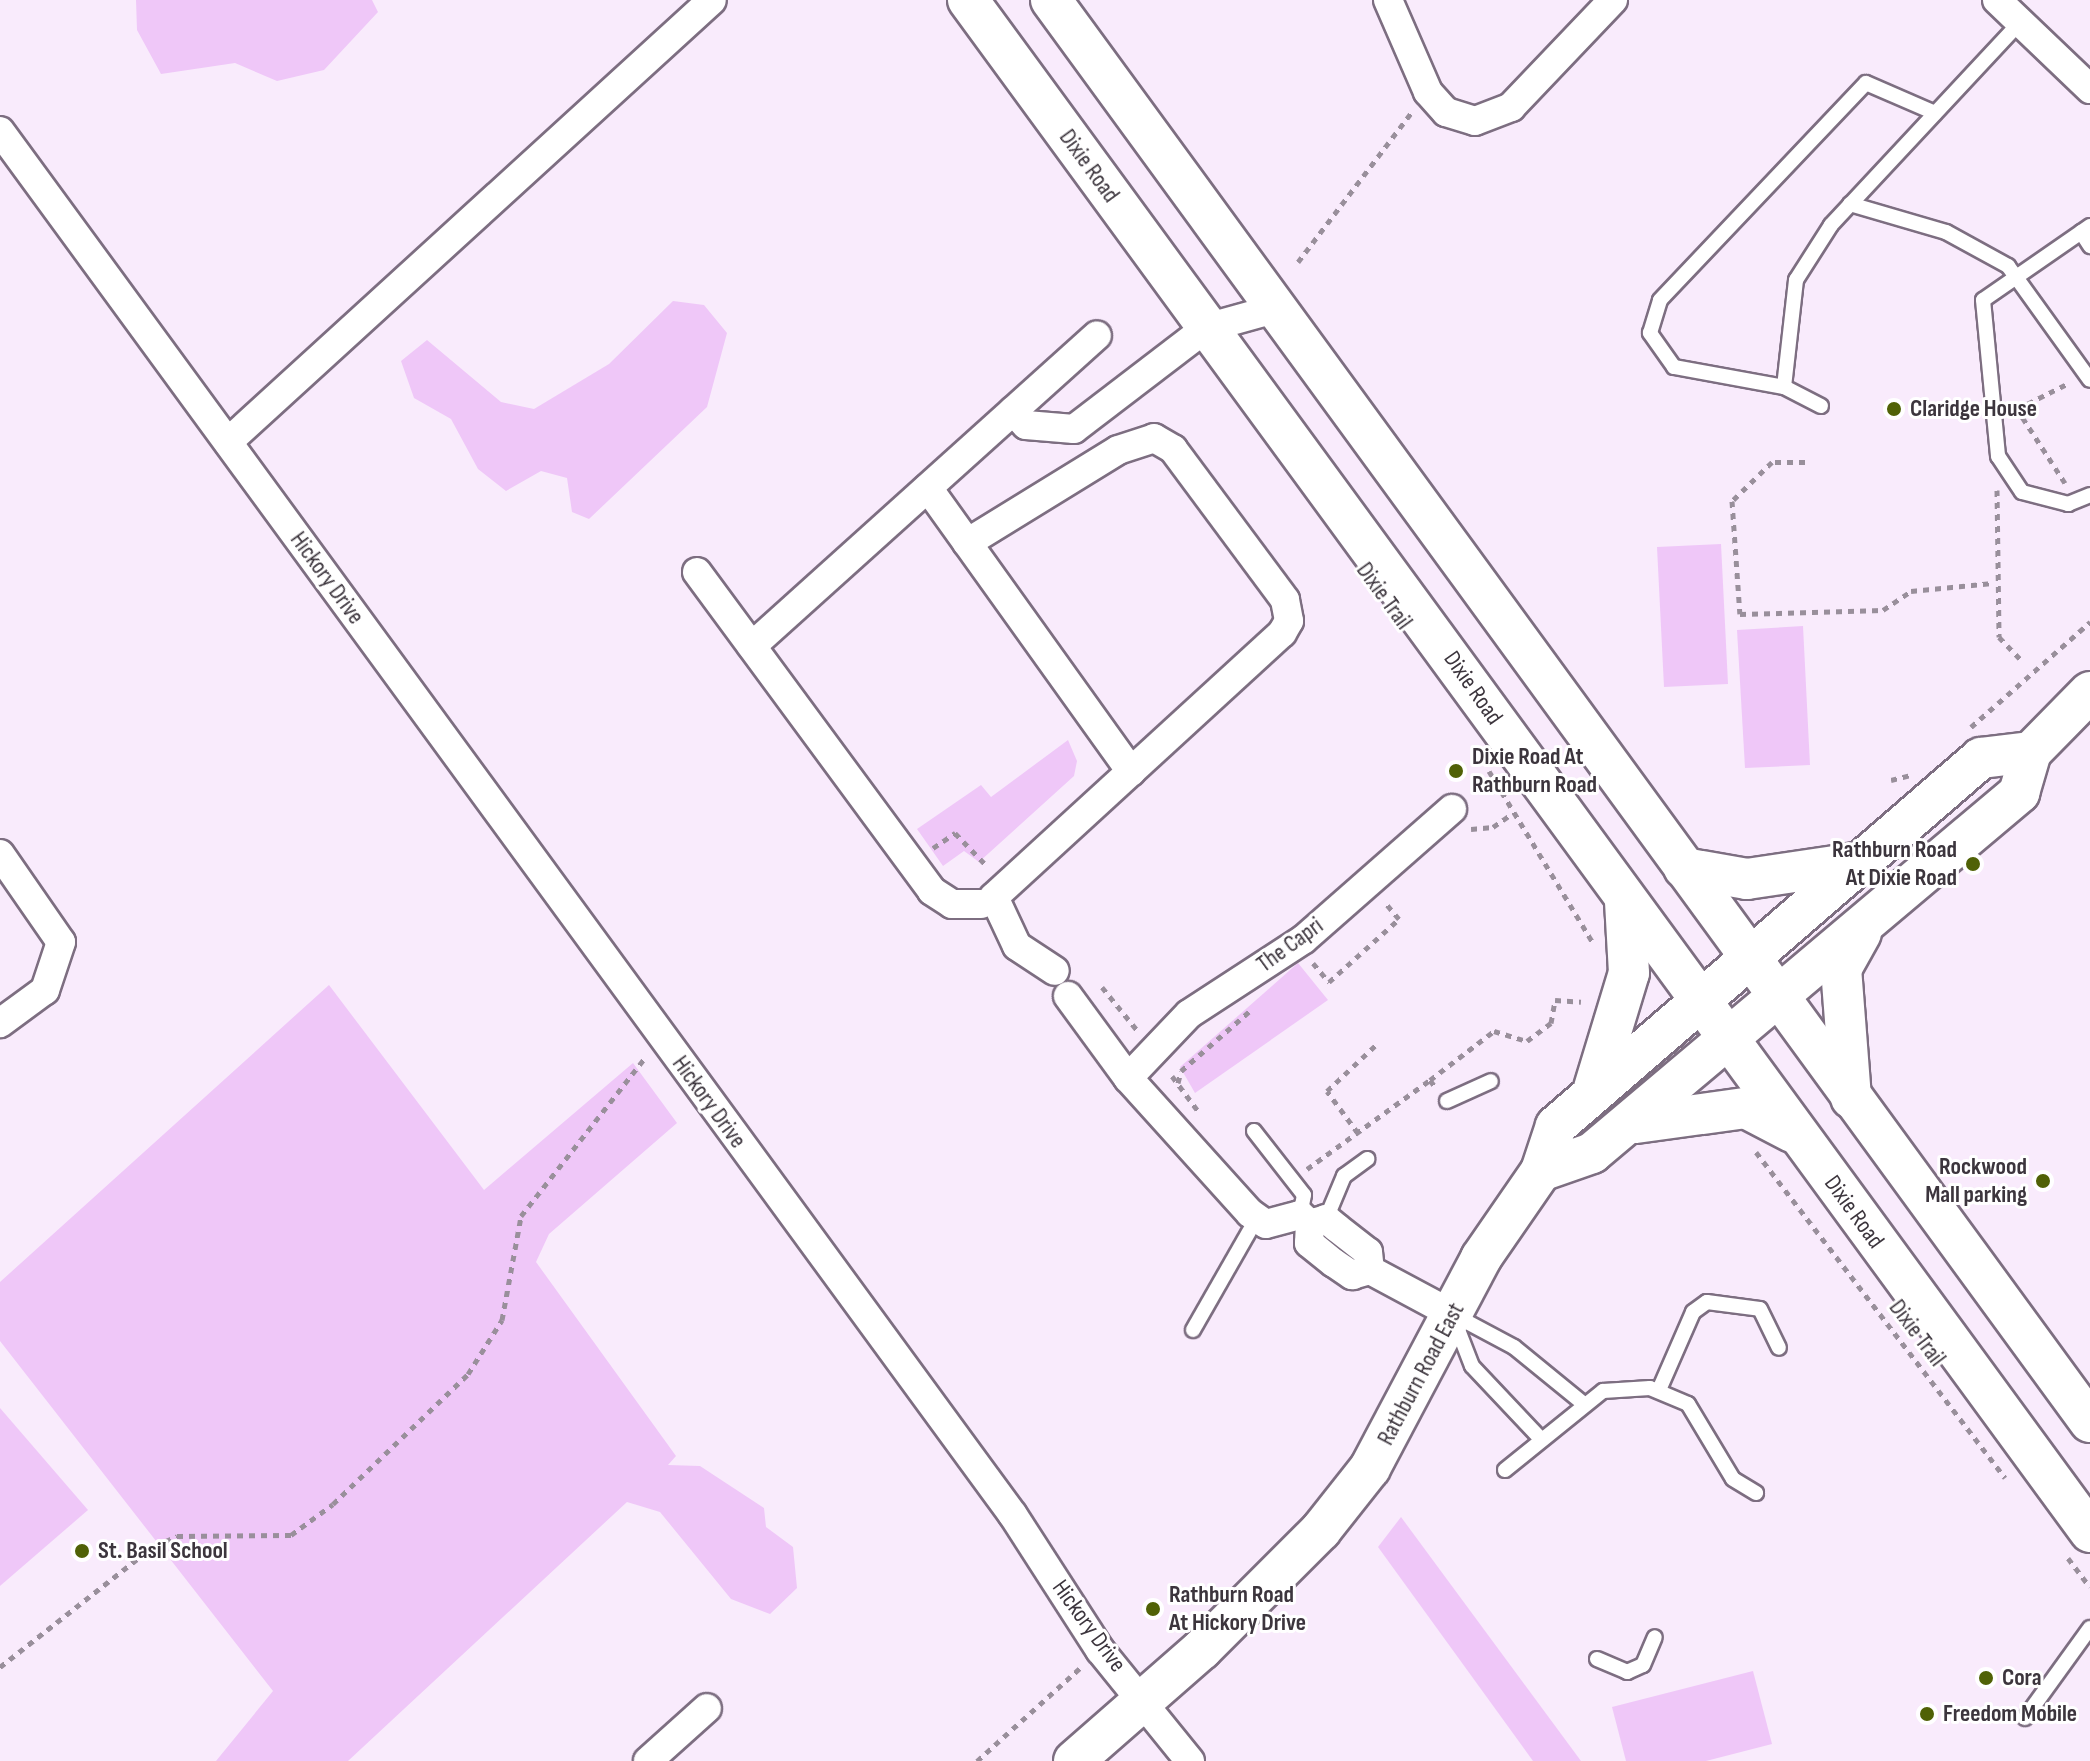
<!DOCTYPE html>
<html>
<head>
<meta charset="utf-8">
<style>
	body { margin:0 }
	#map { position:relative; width:2090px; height:1761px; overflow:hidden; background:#f9ebfc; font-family:"Sofia Sans Condensed",sans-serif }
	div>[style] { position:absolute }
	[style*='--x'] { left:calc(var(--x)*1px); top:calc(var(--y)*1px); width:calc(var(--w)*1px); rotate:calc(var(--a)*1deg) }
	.green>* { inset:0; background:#efc7f8 }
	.path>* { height:5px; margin-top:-2.5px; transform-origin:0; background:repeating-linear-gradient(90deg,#998f9b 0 6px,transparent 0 12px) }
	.roads { filter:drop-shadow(2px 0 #7d6e81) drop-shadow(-2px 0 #7d6e81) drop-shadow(0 2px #7d6e81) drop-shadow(0 -2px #7d6e81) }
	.lane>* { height:14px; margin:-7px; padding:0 7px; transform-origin:7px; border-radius:7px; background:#fff }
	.street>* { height:28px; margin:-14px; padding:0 14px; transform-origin:14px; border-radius:14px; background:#fff }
	.secondary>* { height:40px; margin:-20px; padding:0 20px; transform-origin:20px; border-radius:20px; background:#fff }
	.dots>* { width:22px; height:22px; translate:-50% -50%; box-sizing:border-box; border:4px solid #fff; border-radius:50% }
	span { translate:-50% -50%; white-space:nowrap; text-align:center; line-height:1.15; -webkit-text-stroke:6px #fff; paint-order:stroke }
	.street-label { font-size:24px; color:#3c353d }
	.poi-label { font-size:24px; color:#3c353d; font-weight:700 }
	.left { translate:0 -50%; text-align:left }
	.right { translate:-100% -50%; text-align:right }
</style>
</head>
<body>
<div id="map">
	<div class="green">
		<div style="clip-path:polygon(136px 0,372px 0,378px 12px,324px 70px,277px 81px,235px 63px,161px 74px,137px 30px)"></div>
		<div style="clip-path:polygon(673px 301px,704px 305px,727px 333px,707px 407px,589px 519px,572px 512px,567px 478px,541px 471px,506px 491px,478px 469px,451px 419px,414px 398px,401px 361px,427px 340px,501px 402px,534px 409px,609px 364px)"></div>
		<div style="clip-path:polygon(1721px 544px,1728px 684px,1664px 687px,1657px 547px)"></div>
		<div style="clip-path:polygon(1803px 626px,1810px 765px,1745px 768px,1737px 630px)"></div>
		<div style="clip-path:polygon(1068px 740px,1077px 761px,1074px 776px,979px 862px,964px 851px,943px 866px,917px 829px,981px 785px,991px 797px)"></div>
		<div style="clip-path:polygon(1298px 963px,1328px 1000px,1195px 1093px,1180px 1067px)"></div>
		<div style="clip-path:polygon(329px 985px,484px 1190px,633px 1063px,677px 1123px,549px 1234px,536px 1262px,676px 1456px,668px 1465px,700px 1466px,764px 1508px,766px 1527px,793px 1547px,797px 1588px,770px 1614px,731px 1599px,660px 1512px,627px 1502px,348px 1761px,216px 1761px,273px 1691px,0 1341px,0 1282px)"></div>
		<div style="clip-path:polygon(0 1408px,88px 1510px,0 1586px)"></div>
		<div style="clip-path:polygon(1401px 1517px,1581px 1761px,1533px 1761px,1378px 1547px)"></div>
		<div style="clip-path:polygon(1753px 1671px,1772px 1744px,1706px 1761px,1626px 1761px,1612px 1707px)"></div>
	</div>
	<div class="path">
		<div style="--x:1298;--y:262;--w:188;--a:-52.8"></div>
		<div style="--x:1805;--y:462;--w:33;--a:180"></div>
		<div style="--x:1772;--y:462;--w:56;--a:135.7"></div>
		<div style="--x:1732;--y:501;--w:113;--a:86"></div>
		<div style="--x:1740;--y:614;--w:143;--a:-1.6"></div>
		<div style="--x:1883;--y:610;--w:34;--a:-34"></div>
		<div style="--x:1911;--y:591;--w:82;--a:-5.6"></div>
		<div style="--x:2065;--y:483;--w:88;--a:-123"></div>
		<div style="--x:2017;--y:409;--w:58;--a:-26.6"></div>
		<div style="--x:1997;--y:490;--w:147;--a:89.2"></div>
		<div style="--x:1999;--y:637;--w:35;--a:46"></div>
		<div style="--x:1971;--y:727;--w:159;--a:-41.4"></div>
		<div style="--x:1489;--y:771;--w:201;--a:58.8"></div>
		<div style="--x:1891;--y:780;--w:21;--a:-14"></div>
		<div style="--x:1471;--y:829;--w:22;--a:-5"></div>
		<div style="--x:1493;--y:827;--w:21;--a:-35"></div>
		<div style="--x:933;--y:848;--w:27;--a:-34"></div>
		<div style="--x:955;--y:833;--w:47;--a:45.9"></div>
		<div style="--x:1313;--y:963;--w:25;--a:50"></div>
		<div style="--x:1329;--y:982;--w:94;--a:-42"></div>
		<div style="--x:1399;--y:919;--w:23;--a:-130"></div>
		<div style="--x:1102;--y:987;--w:55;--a:50.9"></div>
		<div style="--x:1172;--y:1076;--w:44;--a:53.4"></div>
		<div style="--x:1430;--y:1080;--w:81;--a:-37.4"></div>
		<div style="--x:1494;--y:1031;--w:34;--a:17"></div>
		<div style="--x:1527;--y:1041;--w:30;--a:-37"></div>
		<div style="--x:1551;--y:1023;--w:23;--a:-80"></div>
		<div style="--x:1555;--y:1000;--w:26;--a:4"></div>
		<div style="--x:1178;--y:1083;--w:12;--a:-76"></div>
		<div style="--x:1181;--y:1071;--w:94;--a:-41.1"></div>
		<div style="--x:1358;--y:1133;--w:52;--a:-126.4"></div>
		<div style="--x:1327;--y:1091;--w:70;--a:-43.3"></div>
		<div style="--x:1756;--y:1152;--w:410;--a:52.6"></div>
		<div style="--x:1307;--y:1169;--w:152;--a:-35.9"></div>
		<div style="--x:1430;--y:1080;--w:10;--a:53"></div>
		<div style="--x:2068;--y:1558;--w:36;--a:53"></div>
		<div style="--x:0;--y:1667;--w:196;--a:-38.2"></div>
		<div style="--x:154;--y:1546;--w:25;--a:-23"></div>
		<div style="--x:177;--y:1536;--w:114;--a:-0.5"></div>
		<div style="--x:291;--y:1535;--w:52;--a:-36.4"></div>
		<div style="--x:333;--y:1504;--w:187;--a:-43.9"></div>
		<div style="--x:468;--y:1374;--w:64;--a:-57.8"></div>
		<div style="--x:502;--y:1320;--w:106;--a:-79.6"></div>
		<div style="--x:521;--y:1216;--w:201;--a:-51.9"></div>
		<div style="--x:977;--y:1761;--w:142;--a:-42.1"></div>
	</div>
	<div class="roads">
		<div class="lane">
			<div style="--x:1850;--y:204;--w:100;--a:16.3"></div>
			<div style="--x:1946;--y:232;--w:71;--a:28.7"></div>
			<div style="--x:2008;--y:266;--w:140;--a:54.3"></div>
			<div style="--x:2090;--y:226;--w:130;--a:145.3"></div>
			<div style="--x:1983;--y:300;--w:157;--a:84.5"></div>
			<div style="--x:1998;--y:456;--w:43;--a:56.3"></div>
			<div style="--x:2022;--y:492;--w:48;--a:14.6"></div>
			<div style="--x:2068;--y:504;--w:24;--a:-22"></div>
			<div style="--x:2081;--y:232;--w:17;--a:57"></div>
			<div style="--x:1784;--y:387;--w:108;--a:-83.6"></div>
			<div style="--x:1796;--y:280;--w:65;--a:-57.5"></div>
			<div style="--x:1831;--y:225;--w:280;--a:-47"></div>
			<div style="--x:1821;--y:406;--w:42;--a:-152.8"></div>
			<div style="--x:1784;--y:387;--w:112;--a:-169.7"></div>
			<div style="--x:1674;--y:367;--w:42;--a:-125.2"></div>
			<div style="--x:1650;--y:333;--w:34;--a:-73"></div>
			<div style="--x:1660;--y:300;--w:299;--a:-46.5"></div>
			<div style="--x:1866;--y:83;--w:75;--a:23.5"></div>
			<div style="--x:1447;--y:1101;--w:48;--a:-24.4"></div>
			<div style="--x:1254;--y:1131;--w:81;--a:52"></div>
			<div style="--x:1304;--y:1195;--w:20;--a:101"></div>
			<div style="--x:1326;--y:1219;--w:47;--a:-67.3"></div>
			<div style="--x:1344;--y:1176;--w:29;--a:-36"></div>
			<div style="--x:1454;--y:1315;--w:68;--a:28.1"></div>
			<div style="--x:1514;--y:1347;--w:90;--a:39.2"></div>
			<div style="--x:1455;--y:1322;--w:47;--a:68.9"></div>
			<div style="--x:1472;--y:1366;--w:98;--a:46.7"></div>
			<div style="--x:1193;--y:1330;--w:129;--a:-60.3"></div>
			<div style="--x:1659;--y:1390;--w:85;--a:-66.4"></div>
			<div style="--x:1693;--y:1312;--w:17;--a:-36"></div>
			<div style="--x:1707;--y:1302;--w:53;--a:7.5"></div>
			<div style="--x:1760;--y:1309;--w:43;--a:64"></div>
			<div style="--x:1505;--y:1470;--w:126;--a:-38.9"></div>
			<div style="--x:1603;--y:1391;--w:47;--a:-3.7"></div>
			<div style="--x:1650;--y:1388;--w:41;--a:22.8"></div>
			<div style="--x:1688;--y:1404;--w:87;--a:59"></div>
			<div style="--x:1733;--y:1479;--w:27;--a:31"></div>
			<div style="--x:1597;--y:1659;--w:33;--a:23"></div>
			<div style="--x:1627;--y:1672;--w:17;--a:-24"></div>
			<div style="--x:1643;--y:1665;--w:30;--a:-67"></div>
			<div style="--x:2025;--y:1718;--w:111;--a:-54.2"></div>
		</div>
		<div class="street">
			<div style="--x:1388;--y:0;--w:100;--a:66.5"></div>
			<div style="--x:1428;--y:92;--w:27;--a:48"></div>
			<div style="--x:1446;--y:112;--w:30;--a:17"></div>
			<div style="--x:1475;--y:121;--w:39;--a:-21"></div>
			<div style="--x:1511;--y:107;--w:148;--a:-46.4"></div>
			<div style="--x:1997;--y:0;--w:129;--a:43.7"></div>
			<div style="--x:0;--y:131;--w:1715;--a:53.8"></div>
			<div style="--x:1013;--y:1515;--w:161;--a:57.2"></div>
			<div style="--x:1100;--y:1650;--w:143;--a:51"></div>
			<div style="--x:1013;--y:411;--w:19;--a:47"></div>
			<div style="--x:1026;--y:425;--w:48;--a:4.8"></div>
			<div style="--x:1074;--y:429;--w:166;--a:-37.4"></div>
			<div style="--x:1206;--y:328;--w:71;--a:-15.6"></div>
			<div style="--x:228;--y:442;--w:655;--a:-42.4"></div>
			<div style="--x:928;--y:488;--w:349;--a:54.4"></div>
			<div style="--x:967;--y:543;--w:177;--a:-31.6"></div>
			<div style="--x:1118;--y:450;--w:38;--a:-18"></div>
			<div style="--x:1154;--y:438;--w:22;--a:30"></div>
			<div style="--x:1173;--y:449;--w:188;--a:53.4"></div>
			<div style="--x:1285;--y:600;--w:21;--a:79"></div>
			<div style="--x:1289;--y:621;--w:14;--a:120"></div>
			<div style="--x:1282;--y:633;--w:391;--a:137.5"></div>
			<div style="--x:994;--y:897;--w:54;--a:64.9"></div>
			<div style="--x:1017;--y:946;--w:45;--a:33.3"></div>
			<div style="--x:697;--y:572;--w:396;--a:53.6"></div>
			<div style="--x:932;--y:891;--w:24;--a:33"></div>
			<div style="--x:952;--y:904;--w:29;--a:0"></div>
			<div style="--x:752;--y:646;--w:464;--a:-42"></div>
			<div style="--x:0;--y:854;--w:107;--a:55.3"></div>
			<div style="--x:61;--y:942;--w:51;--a:108.4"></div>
			<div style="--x:45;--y:990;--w:56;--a:143.7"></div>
			<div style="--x:1068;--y:996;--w:102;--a:53.8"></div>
			<div style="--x:1128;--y:1078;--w:182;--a:47.9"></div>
			<div style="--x:1250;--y:1213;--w:19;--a:35"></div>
			<div style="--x:1266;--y:1224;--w:35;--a:-15"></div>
			<div style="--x:1300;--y:1215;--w:13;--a:42"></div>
			<div style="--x:1310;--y:1224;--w:19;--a:93"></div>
			<div style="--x:1309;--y:1243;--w:32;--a:39"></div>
			<div style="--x:1334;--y:1263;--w:22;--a:34"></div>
			<div style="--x:1352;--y:1275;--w:19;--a:-16"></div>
			<div style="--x:1128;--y:1078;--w:88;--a:-46.4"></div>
			<div style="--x:1189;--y:1014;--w:137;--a:-33.1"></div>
			<div style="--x:1304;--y:939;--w:197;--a:-41.3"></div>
			<div style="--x:1310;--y:1224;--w:17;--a:-17"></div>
			<div style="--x:1326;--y:1219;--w:14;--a:39"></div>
			<div style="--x:1337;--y:1228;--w:39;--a:38"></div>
			<div style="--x:1368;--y:1252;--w:18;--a:84"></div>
			<div style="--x:1370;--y:1270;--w:93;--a:28.2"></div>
			<div style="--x:648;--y:1761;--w:79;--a:-41.9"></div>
		</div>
		<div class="secondary">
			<div style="--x:968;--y:0;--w:1899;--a:53.78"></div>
			<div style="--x:1051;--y:0;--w:1761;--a:53.85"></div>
			<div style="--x:1684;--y:868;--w:64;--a:9.9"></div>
			<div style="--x:1747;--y:879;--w:109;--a:-8.4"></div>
			<div style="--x:1594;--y:1088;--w:120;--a:-73.1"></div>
			<div style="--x:1629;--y:973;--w:71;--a:-93.2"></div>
			<div style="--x:1851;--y:1098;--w:129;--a:-94.4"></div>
			<div style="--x:1841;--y:969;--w:41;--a:-60.9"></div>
			<div style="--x:1636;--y:1123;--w:111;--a:-7.8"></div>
			<div style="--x:1746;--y:1108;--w:52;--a:27.6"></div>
			<div style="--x:1541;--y:1171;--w:54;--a:-19.4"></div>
			<div style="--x:1592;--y:1153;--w:559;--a:-40.13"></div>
			<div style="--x:2019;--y:793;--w:43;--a:-73.7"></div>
			<div style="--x:2031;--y:752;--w:84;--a:-45.5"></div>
			<div style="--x:1074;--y:1761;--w:170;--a:-41.2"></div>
			<div style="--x:1202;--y:1649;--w:168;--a:-45"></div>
			<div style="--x:1321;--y:1530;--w:79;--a:-51.7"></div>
			<div style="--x:1370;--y:1468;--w:238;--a:-62.1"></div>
			<div style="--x:1481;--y:1258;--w:106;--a:-55.4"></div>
			<div style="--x:1541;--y:1171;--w:47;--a:-71.6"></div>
			<div style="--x:1556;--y:1126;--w:562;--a:-40.89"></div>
			<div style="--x:1981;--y:758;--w:50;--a:-6.8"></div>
		</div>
	</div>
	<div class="dots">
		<div style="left:1894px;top:409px;background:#506106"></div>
		<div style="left:1456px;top:771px;background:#506106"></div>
		<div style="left:1973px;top:864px;background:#506106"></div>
		<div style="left:2043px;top:1181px;background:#506106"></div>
		<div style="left:82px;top:1551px;background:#506106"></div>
		<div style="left:1153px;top:1609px;background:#506106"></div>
		<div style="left:1986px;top:1678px;background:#506106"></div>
		<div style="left:1927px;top:1714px;background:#506106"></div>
	</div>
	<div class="street-label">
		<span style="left:1089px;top:166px;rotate:54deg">Dixie Road</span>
		<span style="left:327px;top:578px;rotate:54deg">Hickory Drive</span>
		<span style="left:1384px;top:596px;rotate:54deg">Dixie Trail</span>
		<span style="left:1473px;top:688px;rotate:55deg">Dixie Road</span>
		<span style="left:1290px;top:945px;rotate:-36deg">The Capri</span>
		<span style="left:709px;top:1102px;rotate:54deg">Hickory Drive</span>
		<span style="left:1854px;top:1212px;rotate:54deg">Dixie Road</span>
		<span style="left:1917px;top:1333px;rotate:53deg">Dixie Trail</span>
		<span style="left:1421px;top:1374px;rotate:-62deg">Rathburn Road East</span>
		<span style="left:1089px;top:1626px;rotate:54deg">Hickory Drive</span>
	</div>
	<div class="poi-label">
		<span class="left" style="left:1910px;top:409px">Claridge House</span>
		<span class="left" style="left:1472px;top:771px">Dixie Road At<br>Rathburn Road</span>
		<span class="right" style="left:1957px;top:864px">Rathburn Road<br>At Dixie Road</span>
		<span class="right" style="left:2027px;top:1181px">Rockwood<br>Mall parking</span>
		<span class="left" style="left:98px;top:1551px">St. Basil School</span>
		<span class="left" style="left:1169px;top:1609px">Rathburn Road<br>At Hickory Drive</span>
		<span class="left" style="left:2002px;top:1678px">Cora</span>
		<span class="left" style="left:1943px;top:1714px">Freedom Mobile</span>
	</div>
</div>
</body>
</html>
